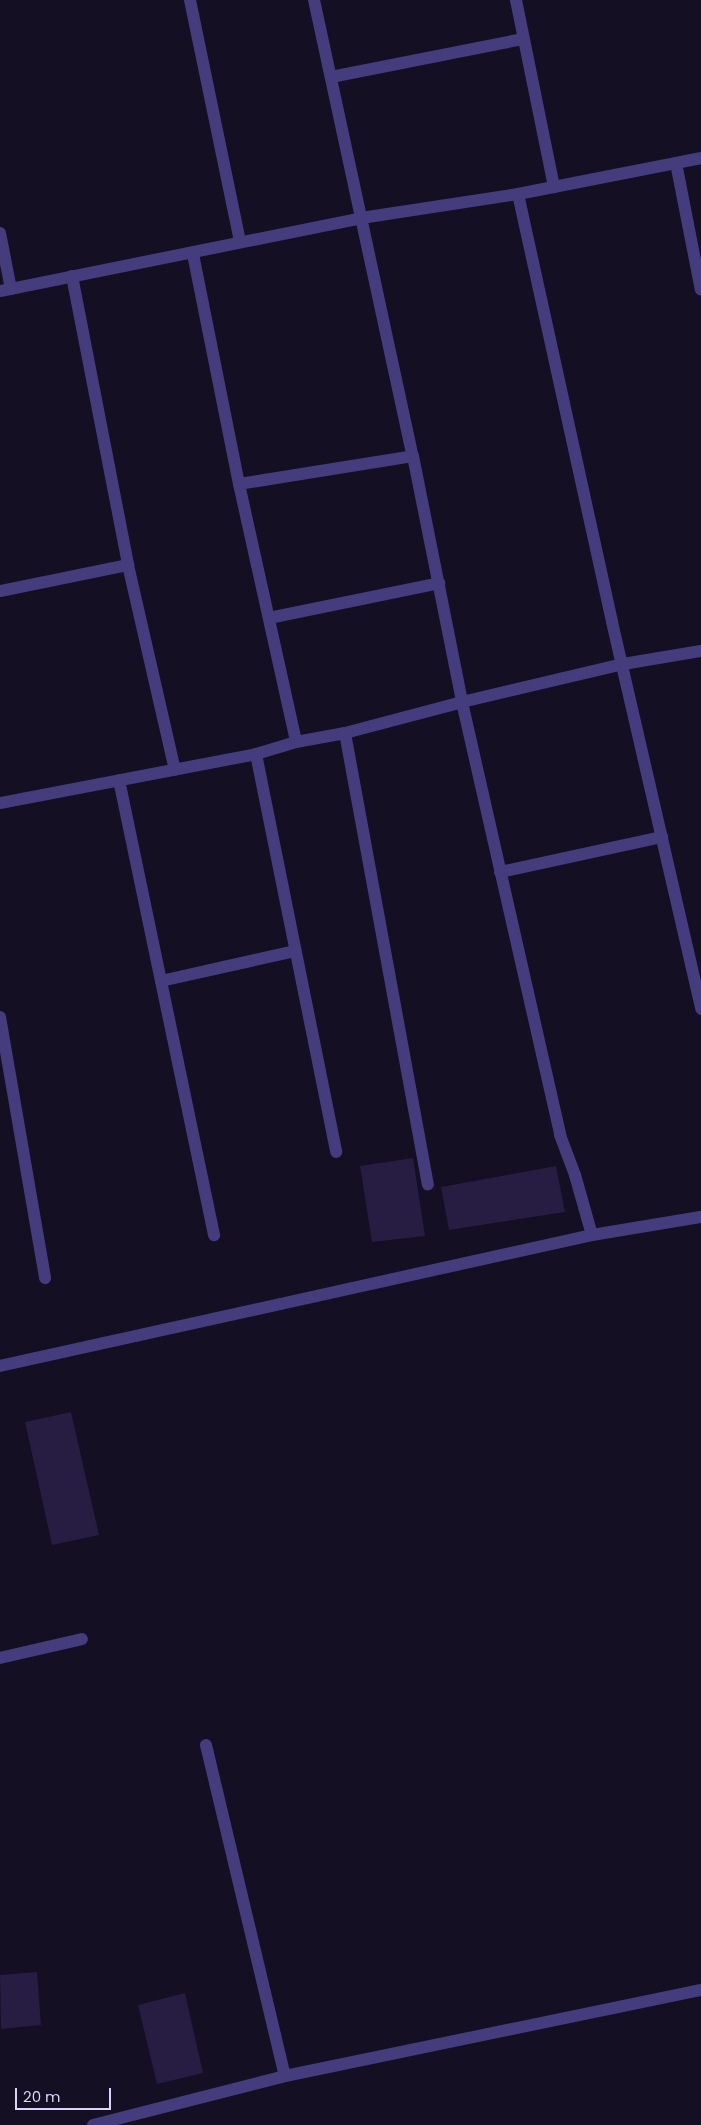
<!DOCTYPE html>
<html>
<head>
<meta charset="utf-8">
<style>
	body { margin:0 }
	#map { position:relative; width:701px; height:2125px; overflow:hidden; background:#140f22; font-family:Poppins,sans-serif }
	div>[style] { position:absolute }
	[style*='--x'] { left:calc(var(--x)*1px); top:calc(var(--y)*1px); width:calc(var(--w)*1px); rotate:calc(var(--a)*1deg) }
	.building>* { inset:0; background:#271c42 }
	.service>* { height:12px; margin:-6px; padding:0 6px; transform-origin:6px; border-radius:6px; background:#453c7e }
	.minor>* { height:12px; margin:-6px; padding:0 6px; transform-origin:6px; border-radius:6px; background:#453c7e }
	span { translate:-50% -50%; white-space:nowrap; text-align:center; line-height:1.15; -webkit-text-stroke:4.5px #140f22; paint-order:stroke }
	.scale { position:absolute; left:15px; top:2088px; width:96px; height:22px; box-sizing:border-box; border:2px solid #dbd2fd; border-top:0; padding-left:6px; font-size:15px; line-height:18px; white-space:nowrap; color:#dbd2fd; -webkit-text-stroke:4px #140f22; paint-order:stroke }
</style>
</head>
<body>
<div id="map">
	<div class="building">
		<div style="clip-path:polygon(413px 1158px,425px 1236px,372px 1242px,360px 1166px)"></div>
		<div style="clip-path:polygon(556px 1166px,565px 1212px,449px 1230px,441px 1187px)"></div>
		<div style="clip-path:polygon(71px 1412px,99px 1535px,52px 1545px,25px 1422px)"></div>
		<div style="clip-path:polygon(37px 1972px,41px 2025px,1px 2029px,0 1975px)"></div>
		<div style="clip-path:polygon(185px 1993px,203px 2073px,157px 2084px,138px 2005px)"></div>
	</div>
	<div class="service">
		<div style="--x:0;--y:1658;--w:84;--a:-13"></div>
	</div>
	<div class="minor">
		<div style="--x:190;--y:0;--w:247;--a:78.3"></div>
		<div style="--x:314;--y:0;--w:467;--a:77.8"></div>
		<div style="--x:413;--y:456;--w:251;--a:78.7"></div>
		<div style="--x:462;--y:702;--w:444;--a:77.2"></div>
		<div style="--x:560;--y:1135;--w:43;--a:69.4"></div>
		<div style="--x:575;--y:1175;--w:62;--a:74.2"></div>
		<div style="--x:516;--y:0;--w:191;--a:78.5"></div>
		<div style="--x:331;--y:77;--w:196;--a:-11.2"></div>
		<div style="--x:676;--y:163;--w:129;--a:78.9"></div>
		<div style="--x:518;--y:194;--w:438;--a:77.6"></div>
		<div style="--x:612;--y:622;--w:397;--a:77"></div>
		<div style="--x:0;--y:233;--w:57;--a:78.9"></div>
		<div style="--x:193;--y:254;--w:235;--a:78.7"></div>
		<div style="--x:239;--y:484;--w:264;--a:77.5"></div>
		<div style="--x:72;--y:276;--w:294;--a:79"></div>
		<div style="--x:128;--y:565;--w:210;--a:77.1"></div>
		<div style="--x:0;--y:291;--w:368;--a:-11.4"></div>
		<div style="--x:361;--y:218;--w:159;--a:-8.7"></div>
		<div style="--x:518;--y:194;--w:187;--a:-11.1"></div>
		<div style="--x:239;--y:484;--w:176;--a:-9.1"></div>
		<div style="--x:0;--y:591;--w:131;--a:-11.5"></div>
		<div style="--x:269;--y:618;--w:174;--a:-11.6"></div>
		<div style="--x:345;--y:733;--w:459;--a:79.6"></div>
		<div style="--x:256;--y:754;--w:406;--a:78.6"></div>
		<div style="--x:119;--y:780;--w:465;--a:78.2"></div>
		<div style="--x:0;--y:803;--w:261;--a:-10.8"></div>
		<div style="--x:256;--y:754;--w:42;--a:-16.7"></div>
		<div style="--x:296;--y:742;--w:50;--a:-10.4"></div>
		<div style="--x:345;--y:733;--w:121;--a:-14.8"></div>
		<div style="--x:462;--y:702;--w:165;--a:-13.3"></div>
		<div style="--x:623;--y:664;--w:79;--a:-9.5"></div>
		<div style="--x:500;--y:872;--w:166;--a:-12.2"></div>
		<div style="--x:161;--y:981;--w:137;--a:-12.6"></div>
		<div style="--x:0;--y:1017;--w:265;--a:80.2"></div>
		<div style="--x:0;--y:1366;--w:606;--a:-12.48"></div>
		<div style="--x:592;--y:1235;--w:110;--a:-9.4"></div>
		<div style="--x:206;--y:1745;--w:340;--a:76.6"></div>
		<div style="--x:93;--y:2125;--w:198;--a:-14.3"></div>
		<div style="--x:285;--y:2076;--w:425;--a:-11.7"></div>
	</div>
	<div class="scale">20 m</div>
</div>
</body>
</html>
